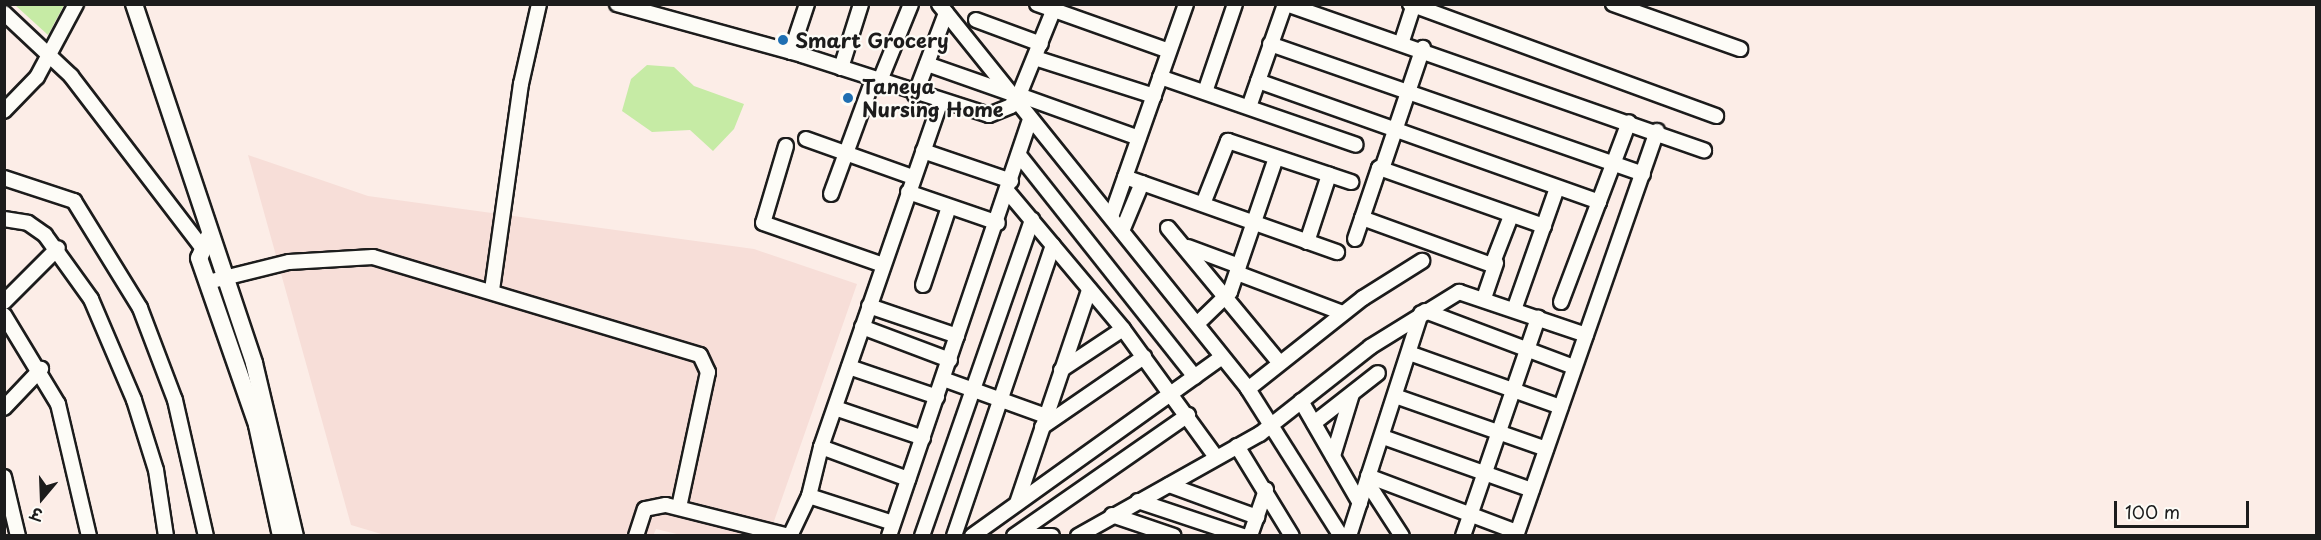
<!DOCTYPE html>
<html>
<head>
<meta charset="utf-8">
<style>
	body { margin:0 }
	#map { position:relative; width:2321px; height:540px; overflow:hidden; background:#fcede7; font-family:"Playpen Sans","Playpen Sans Deva",sans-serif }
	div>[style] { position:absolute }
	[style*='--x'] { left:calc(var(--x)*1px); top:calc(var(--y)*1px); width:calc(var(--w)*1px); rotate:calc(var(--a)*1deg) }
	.built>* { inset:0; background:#f7ded8 }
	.green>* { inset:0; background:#c6eba5 }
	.roads { filter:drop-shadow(2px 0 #1c1c1c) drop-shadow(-2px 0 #1c1c1c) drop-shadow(0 2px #1c1c1c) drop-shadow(0 -2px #1c1c1c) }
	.minor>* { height:14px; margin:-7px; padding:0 7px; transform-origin:7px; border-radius:7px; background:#fdfcf7 }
	.major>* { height:16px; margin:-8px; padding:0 8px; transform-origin:8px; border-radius:8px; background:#fdfcf7 }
	.dots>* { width:16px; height:16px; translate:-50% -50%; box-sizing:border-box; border:3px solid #fdfcf7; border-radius:50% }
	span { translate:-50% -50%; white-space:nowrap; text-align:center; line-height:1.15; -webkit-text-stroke:4.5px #fdfcf7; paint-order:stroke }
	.poi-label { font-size:20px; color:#1c1c1c; font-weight:700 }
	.left { translate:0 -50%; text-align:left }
	.frame { position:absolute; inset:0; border:6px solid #1c1c1c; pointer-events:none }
	.north { position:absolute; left:12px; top:468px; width:60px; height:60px; -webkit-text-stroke:4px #fdfcf7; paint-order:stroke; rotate:199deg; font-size:16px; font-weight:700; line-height:24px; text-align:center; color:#1c1c1c }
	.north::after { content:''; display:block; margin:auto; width:21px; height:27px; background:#1c1c1c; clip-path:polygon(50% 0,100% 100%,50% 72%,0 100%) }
	.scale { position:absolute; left:2114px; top:501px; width:135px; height:27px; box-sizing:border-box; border:3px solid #1c1c1c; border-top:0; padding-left:8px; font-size:18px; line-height:21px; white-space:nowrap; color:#1c1c1c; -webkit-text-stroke:4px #fdfcf7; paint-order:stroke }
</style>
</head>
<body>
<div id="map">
	<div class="built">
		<div style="clip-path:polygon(248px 155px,368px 196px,754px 249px,857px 284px,773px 524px,756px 519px,751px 536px,681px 535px,656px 529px,653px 536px,388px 536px,351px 525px)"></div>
	</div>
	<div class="green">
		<div style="clip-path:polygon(15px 5px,64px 5px,48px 35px)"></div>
		<div style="clip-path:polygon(647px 65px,674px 67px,694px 86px,744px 104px,734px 129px,713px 151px,690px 130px,652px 132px,622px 111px,631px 79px)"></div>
	</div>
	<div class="roads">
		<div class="minor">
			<div style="--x:617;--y:4;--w:192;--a:15.4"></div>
			<div style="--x:802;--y:55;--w:196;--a:17.8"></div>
			<div style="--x:989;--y:115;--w:24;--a:-22"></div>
			<div style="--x:1011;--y:106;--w:14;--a:-54"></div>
			<div style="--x:1019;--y:95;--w:98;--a:-67.9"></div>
			<div style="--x:939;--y:4;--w:494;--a:51.2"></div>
			<div style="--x:1248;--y:389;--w:174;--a:57.7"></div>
			<div style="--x:1037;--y:4;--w:140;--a:19.6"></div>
			<div style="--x:1286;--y:4;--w:443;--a:19.3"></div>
			<div style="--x:1410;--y:4;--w:326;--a:20.1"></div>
			<div style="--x:1613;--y:4;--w:135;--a:19.5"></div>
			<div style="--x:4;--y:13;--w:92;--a:43.2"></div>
			<div style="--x:71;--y:76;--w:214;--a:52.6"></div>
			<div style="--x:976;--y:20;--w:69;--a:20.3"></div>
			<div style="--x:1402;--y:41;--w:39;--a:-72"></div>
			<div style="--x:1270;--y:44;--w:395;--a:19.2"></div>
			<div style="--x:791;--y:52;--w:51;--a:-71.6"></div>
			<div style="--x:1035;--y:58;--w:125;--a:17.7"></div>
			<div style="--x:927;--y:64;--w:88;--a:19.3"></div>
			<div style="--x:841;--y:68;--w:67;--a:-72.6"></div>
			<div style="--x:1160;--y:77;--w:207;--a:19.1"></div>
			<div style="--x:1258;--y:81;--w:362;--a:19.5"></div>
			<div style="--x:879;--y:83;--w:85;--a:-67.9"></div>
			<div style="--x:1205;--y:92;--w:93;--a:-71.2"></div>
			<div style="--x:915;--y:95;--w:88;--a:-69.3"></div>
			<div style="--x:1019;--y:95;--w:127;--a:19.7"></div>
			<div style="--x:1249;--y:107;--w:109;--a:-70.7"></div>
			<div style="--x:4;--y:111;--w:47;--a:-45.9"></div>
			<div style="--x:37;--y:77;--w:83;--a:-61.9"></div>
			<div style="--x:806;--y:139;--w:114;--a:19.6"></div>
			<div style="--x:786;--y:146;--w:80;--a:106.6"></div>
			<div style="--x:763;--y:223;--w:127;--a:19.3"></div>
			<div style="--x:923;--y:151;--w:93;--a:18.8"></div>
			<div style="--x:1019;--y:155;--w:283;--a:51.6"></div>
			<div style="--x:1382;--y:169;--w:128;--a:-71.3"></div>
			<div style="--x:1125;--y:177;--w:225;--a:19.5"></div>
			<div style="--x:4;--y:178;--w:74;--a:18.2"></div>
			<div style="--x:74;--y:201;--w:126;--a:58.3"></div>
			<div style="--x:140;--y:308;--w:98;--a:69.2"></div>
			<div style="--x:175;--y:400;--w:139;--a:77.2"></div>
			<div style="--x:908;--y:192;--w:95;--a:19"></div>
			<div style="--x:1008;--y:192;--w:179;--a:50"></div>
			<div style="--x:1123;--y:329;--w:158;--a:54"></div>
			<div style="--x:831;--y:194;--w:121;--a:-69.8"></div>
			<div style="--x:1203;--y:204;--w:68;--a:-68.4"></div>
			<div style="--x:1228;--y:141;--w:130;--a:18.4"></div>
			<div style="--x:1111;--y:217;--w:226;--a:-70.6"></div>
			<div style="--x:1362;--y:218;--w:138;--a:19.9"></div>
			<div style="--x:1492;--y:265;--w:53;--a:-68.8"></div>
			<div style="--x:4;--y:219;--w:24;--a:9"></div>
			<div style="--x:28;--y:223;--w:21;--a:35"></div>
			<div style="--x:45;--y:235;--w:79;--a:54.3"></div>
			<div style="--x:91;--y:299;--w:110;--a:66.9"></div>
			<div style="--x:134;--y:400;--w:73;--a:72.6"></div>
			<div style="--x:156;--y:470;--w:67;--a:81.4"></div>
			<div style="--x:1168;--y:228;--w:174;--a:50.4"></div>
			<div style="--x:1122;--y:231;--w:52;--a:-67.4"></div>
			<div style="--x:1355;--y:239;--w:75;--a:-71.3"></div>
			<div style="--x:1379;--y:168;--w:175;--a:19.4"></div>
			<div style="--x:1307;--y:242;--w:71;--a:-71.8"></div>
			<div style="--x:1188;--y:247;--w:54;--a:20.4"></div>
			<div style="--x:1237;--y:273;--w:113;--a:20.7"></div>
			<div style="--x:208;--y:282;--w:83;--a:-13.9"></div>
			<div style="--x:289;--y:262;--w:84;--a:-3.4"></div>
			<div style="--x:373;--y:257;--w:341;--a:16.7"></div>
			<div style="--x:700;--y:355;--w:19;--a:65"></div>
			<div style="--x:708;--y:372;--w:138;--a:102.1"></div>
			<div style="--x:923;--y:285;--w:82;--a:-71.6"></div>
			<div style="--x:492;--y:290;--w:208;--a:-82"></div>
			<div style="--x:521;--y:84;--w:82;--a:-77.3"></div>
			<div style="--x:1484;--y:298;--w:37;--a:-71"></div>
			<div style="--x:4;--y:302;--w:76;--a:-45"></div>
			<div style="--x:1561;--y:302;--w:192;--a:-69.3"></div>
			<div style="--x:869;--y:306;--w:93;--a:18.8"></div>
			<div style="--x:1514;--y:310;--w:129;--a:-70.6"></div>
			<div style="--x:1425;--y:311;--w:159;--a:20.6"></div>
			<div style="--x:4;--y:315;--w:104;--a:58.8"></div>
			<div style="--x:58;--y:404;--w:136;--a:76.8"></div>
			<div style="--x:1197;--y:324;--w:46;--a:-44.1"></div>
			<div style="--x:1230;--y:292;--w:142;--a:-71.1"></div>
			<div style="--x:862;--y:327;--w:94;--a:20.6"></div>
			<div style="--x:1409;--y:353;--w:161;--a:19.6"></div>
			<div style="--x:849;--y:367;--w:93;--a:18.8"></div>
			<div style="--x:1061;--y:370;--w:74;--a:-33.5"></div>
			<div style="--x:943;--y:379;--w:109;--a:19.8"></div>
			<div style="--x:1248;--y:389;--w:147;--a:-38.4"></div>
			<div style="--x:1363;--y:298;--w:70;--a:-32.1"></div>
			<div style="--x:1395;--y:396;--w:160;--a:19.3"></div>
			<div style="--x:1301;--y:401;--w:118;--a:60"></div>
			<div style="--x:4;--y:408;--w:54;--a:-46.5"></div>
			<div style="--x:835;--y:408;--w:93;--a:18.8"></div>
			<div style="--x:1314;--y:423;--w:81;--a:-38"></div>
			<div style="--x:1042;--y:427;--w:124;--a:-34.5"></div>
			<div style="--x:1383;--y:437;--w:158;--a:19.6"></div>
			<div style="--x:1237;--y:446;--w:105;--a:58.6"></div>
			<div style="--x:821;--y:447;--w:93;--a:20.2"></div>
			<div style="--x:1333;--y:456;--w:65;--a:-73"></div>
			<div style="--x:1368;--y:476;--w:159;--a:20.6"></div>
			<div style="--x:4;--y:477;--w:61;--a:76.7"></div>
			<div style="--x:1367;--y:482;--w:64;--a:57.1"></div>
			<div style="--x:1169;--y:485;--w:94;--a:20"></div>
			<div style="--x:809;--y:496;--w:88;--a:17.8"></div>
			<div style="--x:1138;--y:501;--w:111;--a:18.4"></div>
			<div style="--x:1017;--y:503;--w:225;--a:-71.3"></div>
			<div style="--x:1112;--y:515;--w:65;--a:18.7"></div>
			<div style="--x:636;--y:536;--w:28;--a:-72"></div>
			<div style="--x:645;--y:509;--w:21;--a:-11"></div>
			<div style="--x:666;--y:505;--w:127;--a:14.1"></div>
			<div style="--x:790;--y:536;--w:44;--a:-64.6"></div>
			<div style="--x:809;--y:496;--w:50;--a:-76.2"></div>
			<div style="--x:821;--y:447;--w:364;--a:-70.9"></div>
			<div style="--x:889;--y:536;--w:439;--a:-71.3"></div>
			<div style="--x:922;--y:536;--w:335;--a:-70.8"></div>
			<div style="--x:954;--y:536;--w:307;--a:-71.2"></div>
			<div style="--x:972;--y:536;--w:307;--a:-35.6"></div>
			<div style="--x:1014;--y:536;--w:212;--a:-34.8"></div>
			<div style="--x:1035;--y:536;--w:17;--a:0"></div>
			<div style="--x:1078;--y:536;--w:209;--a:-29.3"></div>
			<div style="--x:1260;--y:434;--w:140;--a:-38.3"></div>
			<div style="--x:1370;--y:347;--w:105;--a:-31.7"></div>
			<div style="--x:1459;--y:292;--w:134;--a:18.7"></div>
			<div style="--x:1250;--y:536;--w:49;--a:-70.8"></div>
			<div style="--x:1349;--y:536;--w:234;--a:-72.1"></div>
			<div style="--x:1463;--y:536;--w:231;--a:-71"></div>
			<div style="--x:1516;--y:536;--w:429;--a:-70.8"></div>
		</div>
		<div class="major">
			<div style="--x:134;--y:4;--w:379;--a:71.5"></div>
			<div style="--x:254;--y:363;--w:178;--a:76.7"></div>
			<div style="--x:209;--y:236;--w:24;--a:114"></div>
			<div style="--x:199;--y:258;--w:177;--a:70.8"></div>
			<div style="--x:257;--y:425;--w:114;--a:77.8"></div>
		</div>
	</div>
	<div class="dots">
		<div style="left:783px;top:40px;background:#1f6fb2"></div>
		<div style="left:848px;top:98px;background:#1f6fb2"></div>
	</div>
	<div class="poi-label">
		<span class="left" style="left:795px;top:40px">Smart Grocery</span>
		<span class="left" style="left:862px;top:98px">Taneya<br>Nursing Home</span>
	</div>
	<div class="frame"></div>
	<div class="north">उ</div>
	<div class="scale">100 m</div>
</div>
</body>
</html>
